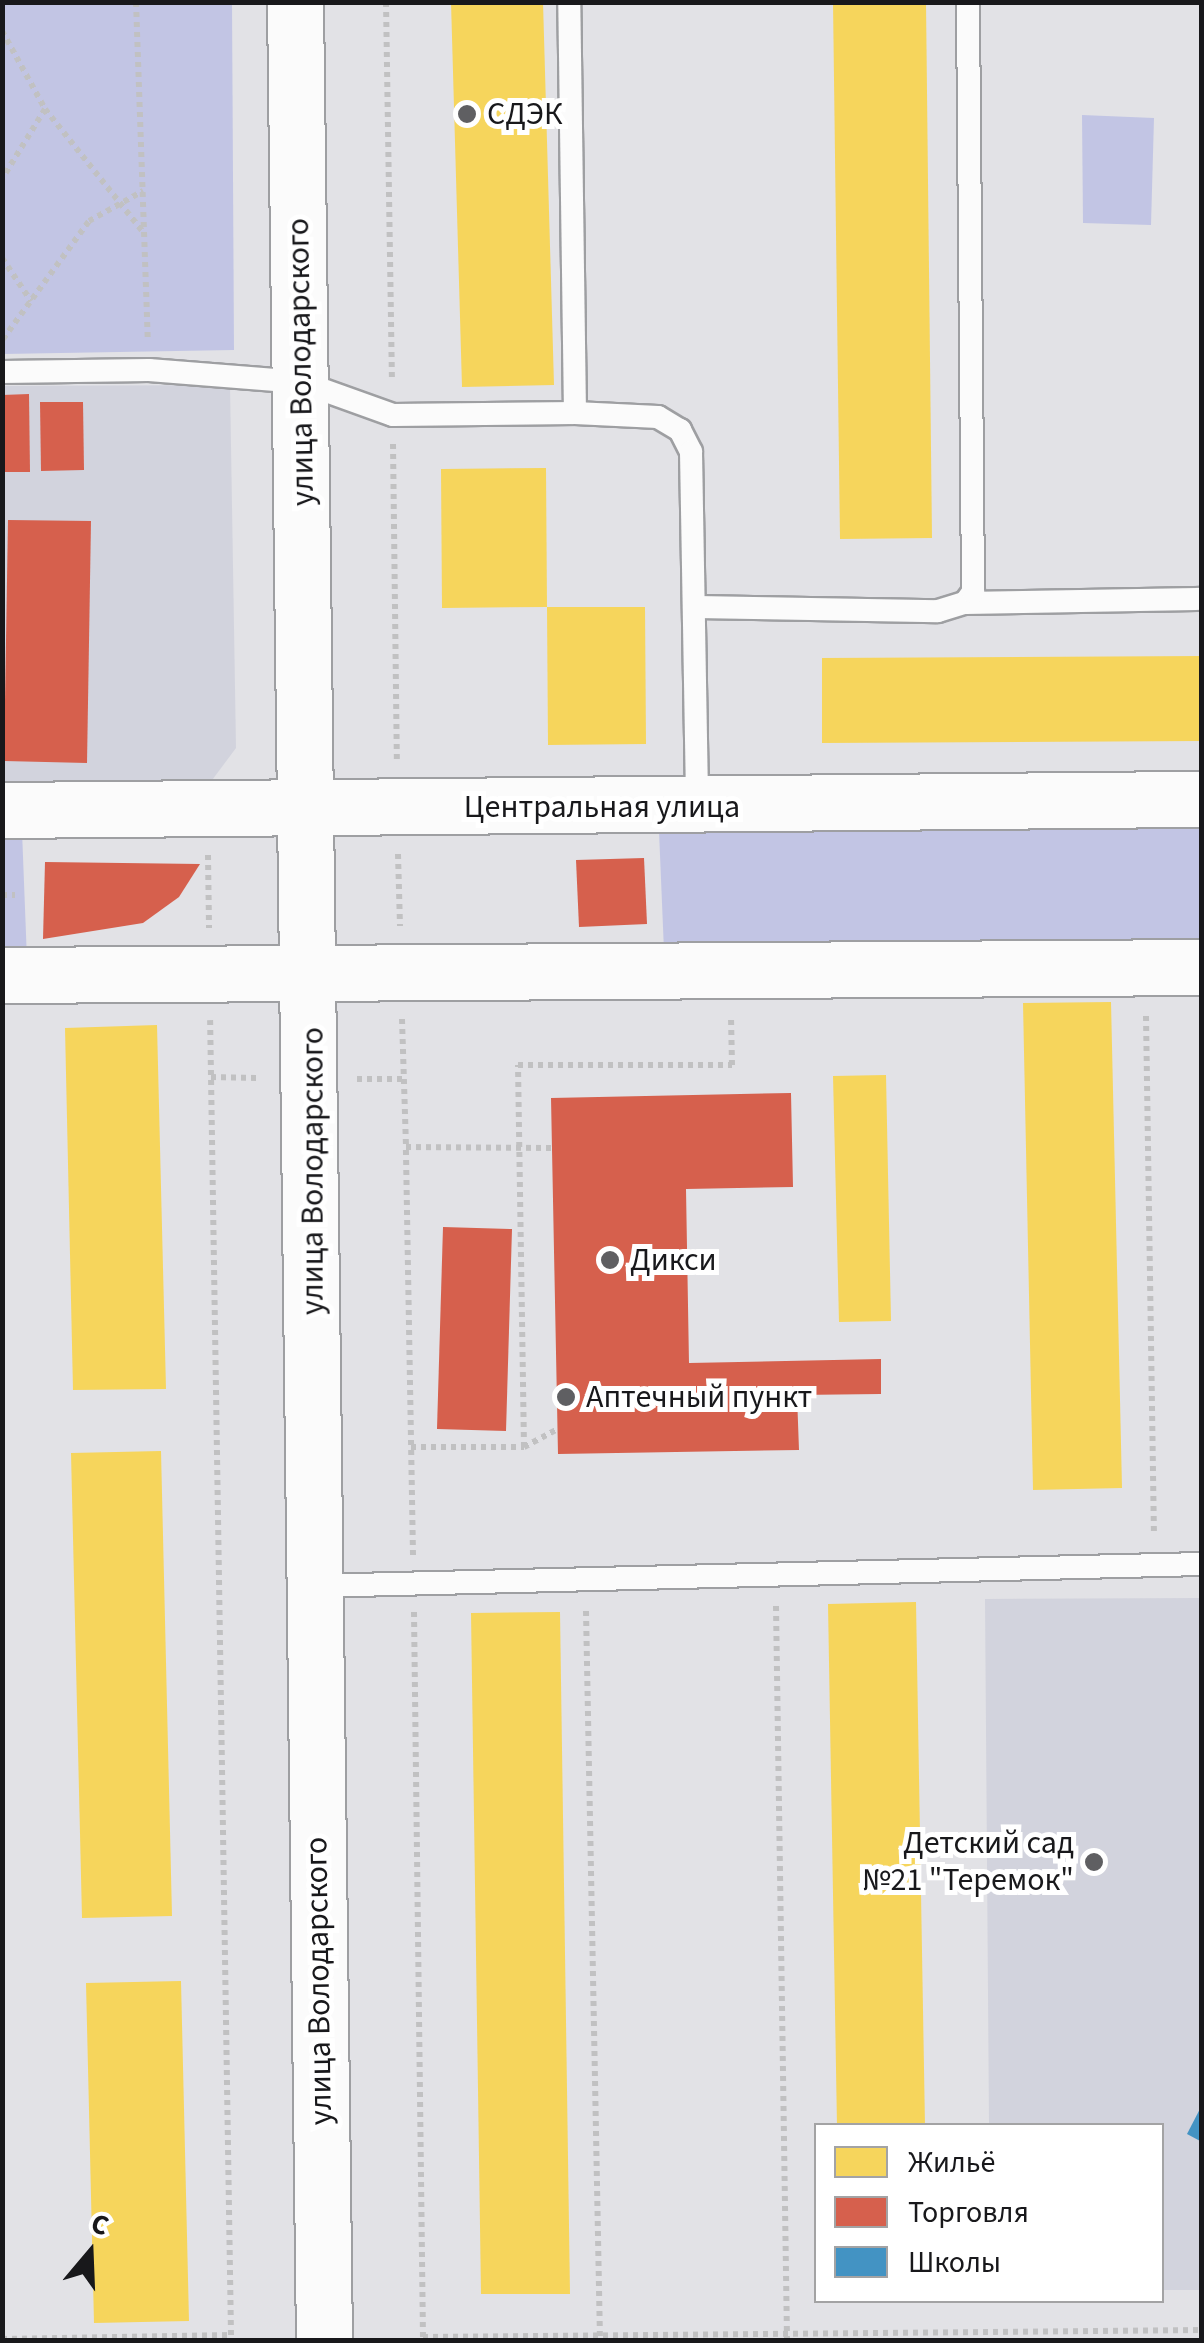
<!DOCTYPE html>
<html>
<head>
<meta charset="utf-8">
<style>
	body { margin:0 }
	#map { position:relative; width:1204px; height:2343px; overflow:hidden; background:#e2e2e6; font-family:"Source Sans 3",sans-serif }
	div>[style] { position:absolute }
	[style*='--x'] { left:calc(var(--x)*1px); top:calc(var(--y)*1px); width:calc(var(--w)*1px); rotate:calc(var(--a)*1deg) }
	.built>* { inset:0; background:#d2d3dd }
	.green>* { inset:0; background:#c2c5e4 }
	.homes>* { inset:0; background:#f6d55c }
	.shops>* { inset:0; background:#d6604d }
	.schools>* { inset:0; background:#4393c3 }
	.path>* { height:6px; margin-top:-3px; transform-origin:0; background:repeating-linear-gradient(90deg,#c1c1c2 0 5px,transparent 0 10px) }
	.roads { filter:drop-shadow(2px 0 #9e9fa2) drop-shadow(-2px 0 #9e9fa2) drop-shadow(0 2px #9e9fa2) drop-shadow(0 -2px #9e9fa2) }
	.lane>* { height:22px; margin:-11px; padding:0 11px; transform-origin:11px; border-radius:11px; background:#fbfbfb }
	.secondary>* { height:55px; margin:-27.5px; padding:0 27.5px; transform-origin:27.5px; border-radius:27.5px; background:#fbfbfb }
	.dots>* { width:28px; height:28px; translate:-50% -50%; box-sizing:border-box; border:5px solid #fff; border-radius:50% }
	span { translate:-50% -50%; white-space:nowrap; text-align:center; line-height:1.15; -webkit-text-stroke:10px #fff; paint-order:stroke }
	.poi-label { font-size:32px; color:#18181b }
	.left { translate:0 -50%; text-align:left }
	.right { translate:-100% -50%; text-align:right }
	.street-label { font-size:32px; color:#18181b }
	.frame { position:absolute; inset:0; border:5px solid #18181b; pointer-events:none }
	.legend { position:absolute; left:814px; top:2123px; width:350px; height:180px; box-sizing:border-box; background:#fff; border:2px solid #a3a3a4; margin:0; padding:12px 18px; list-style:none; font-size:30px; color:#18181b }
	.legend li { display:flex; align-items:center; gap:20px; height:50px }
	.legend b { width:50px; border:2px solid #a3a3a4 }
	.north { position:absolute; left:40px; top:2203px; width:100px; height:100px; -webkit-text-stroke:8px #fff; paint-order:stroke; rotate:19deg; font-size:28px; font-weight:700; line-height:40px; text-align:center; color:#18181b }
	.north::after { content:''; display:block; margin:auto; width:35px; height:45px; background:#18181b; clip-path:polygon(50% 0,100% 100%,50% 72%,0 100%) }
</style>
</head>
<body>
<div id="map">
	<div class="built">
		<div style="clip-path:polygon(230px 385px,236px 748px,201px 795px,3px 795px,2px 386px)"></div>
		<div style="clip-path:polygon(1201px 1598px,1201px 2290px,1162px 2290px,1162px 2126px,989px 2125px,985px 1599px)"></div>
	</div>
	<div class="green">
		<div style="clip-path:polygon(2px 3px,232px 3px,234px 350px,3px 354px)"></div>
		<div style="clip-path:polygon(1082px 115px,1154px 118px,1151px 225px,1083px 223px)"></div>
		<div style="clip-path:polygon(1201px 822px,1201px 948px,664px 951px,659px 831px)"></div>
		<div style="clip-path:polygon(22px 831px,27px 960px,3px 960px,2px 832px)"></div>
	</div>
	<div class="homes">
		<div style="clip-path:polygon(451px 2px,543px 2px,554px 385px,462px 387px)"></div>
		<div style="clip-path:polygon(833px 2px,926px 2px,932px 538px,840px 539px)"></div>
		<div style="clip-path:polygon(546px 468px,547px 607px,442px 608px,441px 469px)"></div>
		<div style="clip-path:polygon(547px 607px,645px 607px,646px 744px,548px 745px)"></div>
		<div style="clip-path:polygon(1202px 656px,1202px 741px,822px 743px,822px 658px)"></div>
		<div style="clip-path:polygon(1111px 1002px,1122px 1488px,1033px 1490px,1023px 1003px)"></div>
		<div style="clip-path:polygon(157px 1025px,166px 1389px,73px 1390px,65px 1028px)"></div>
		<div style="clip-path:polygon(886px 1075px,891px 1321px,839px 1322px,833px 1076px)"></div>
		<div style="clip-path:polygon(161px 1451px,172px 1916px,82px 1918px,71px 1453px)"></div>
		<div style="clip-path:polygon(916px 1602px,925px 2126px,837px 2126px,828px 1604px)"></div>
		<div style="clip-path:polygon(560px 1612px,570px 2294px,481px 2294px,471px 1613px)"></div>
		<div style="clip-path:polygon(181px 1981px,189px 2321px,94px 2323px,86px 1983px)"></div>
	</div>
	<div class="shops">
		<div style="clip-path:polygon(29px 394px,30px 472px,2px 472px,2px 395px)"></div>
		<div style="clip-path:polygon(40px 402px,83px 402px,84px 470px,41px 471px)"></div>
		<div style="clip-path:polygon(8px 520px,91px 521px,87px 763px,4px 761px)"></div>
		<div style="clip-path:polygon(644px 858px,647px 924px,579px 927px,576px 860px)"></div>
		<div style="clip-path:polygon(45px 862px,200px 864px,179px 897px,143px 923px,43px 939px)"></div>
		<div style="clip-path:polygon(791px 1093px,793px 1187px,686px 1189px,689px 1363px,881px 1359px,881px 1394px,797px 1395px,799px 1450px,558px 1454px,551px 1098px)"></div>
		<div style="clip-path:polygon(443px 1227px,512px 1229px,506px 1431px,437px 1429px)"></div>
	</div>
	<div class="schools">
		<div style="clip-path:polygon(1202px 2105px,1202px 2142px,1187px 2134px)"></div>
	</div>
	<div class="path">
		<div style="--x:136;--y:2;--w:339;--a:88"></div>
		<div style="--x:386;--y:2;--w:379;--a:89.1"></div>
		<div style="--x:2;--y:31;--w:89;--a:61.1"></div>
		<div style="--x:45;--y:109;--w:82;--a:121.6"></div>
		<div style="--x:45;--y:109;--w:159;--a:51.4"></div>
		<div style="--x:2;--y:258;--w:52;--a:56"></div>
		<div style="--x:3;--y:339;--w:146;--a:-53.9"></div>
		<div style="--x:89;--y:221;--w:62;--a:-29.1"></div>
		<div style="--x:393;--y:444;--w:317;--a:89.3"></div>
		<div style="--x:398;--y:854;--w:72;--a:88.4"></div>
		<div style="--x:208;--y:855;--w:73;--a:89.2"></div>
		<div style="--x:2;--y:895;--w:13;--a:0"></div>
		<div style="--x:1146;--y:1016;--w:518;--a:89.12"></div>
		<div style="--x:402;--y:1019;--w:128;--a:88.2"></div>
		<div style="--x:211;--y:1077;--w:49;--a:1.2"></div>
		<div style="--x:357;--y:1079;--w:47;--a:0"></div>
		<div style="--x:411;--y:1447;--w:113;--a:0"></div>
		<div style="--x:524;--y:1447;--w:38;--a:-28"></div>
		<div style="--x:524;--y:1447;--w:382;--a:-90.9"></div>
		<div style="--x:518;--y:1065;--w:214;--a:0"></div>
		<div style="--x:732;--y:1065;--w:48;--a:-91.2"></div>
		<div style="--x:413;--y:1555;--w:408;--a:-91"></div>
		<div style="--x:406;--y:1147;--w:146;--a:0.4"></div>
		<div style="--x:776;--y:1606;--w:734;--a:89.14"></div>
		<div style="--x:586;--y:1611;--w:727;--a:88.9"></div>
		<div style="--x:414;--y:1612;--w:725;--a:89.29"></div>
		<div style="--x:423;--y:2337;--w:779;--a:-0.51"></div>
		<div style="--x:2;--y:2339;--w:229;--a:-1"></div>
		<div style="--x:231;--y:2335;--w:1315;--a:-90.91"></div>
	</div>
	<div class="roads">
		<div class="lane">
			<div style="--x:2;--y:372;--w:147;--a:-0.8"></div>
			<div style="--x:149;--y:370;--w:152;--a:4.5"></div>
			<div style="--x:301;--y:382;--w:98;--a:19.7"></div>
			<div style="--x:393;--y:415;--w:182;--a:-0.6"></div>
			<div style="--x:575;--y:413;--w:411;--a:-90.8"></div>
			<div style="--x:575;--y:413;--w:83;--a:2.8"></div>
			<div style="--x:658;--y:417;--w:26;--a:31"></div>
			<div style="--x:680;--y:430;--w:25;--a:63"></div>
			<div style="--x:691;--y:452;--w:352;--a:89"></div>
			<div style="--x:965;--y:603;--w:237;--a:-1"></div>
			<div style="--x:697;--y:607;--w:241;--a:1"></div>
			<div style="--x:938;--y:611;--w:28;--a:-17"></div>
			<div style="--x:965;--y:603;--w:14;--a:-54"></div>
			<div style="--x:973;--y:592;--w:590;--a:-90.49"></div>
			<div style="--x:314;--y:1586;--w:888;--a:-1.42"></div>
		</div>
		<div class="secondary">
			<div style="--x:295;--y:2;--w:2338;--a:89.29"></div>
			<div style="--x:2;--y:810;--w:1200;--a:-0.53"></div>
			<div style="--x:2;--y:975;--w:1200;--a:-0.38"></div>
		</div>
	</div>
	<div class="dots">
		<div style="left:467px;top:114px;background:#5f5f62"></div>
		<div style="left:610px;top:1260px;background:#5f5f62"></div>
		<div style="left:566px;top:1397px;background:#5f5f62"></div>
		<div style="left:1094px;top:1862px;background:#5f5f62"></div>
	</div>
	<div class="poi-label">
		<span class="left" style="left:487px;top:114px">СДЭК</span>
		<span class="left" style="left:630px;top:1260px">Дикси</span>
		<span class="left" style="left:586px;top:1397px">Аптечный пункт</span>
		<span class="right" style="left:1074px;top:1862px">Детский сад<br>№21 "Теремок"</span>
	</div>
	<div class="street-label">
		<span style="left:301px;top:362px;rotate:-91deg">улица Володарского</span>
		<span style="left:602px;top:807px">Центральная улица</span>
		<span style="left:313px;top:1171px;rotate:-90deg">улица Володарского</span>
		<span style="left:319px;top:1981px;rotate:-91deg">улица Володарского</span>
	</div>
	<div class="frame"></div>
	<ul class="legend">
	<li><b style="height:28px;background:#f6d55c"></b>Жильё</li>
	<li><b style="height:28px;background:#d6604d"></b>Торговля</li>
	<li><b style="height:28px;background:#4393c3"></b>Школы</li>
	</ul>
	<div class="north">С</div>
</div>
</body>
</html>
